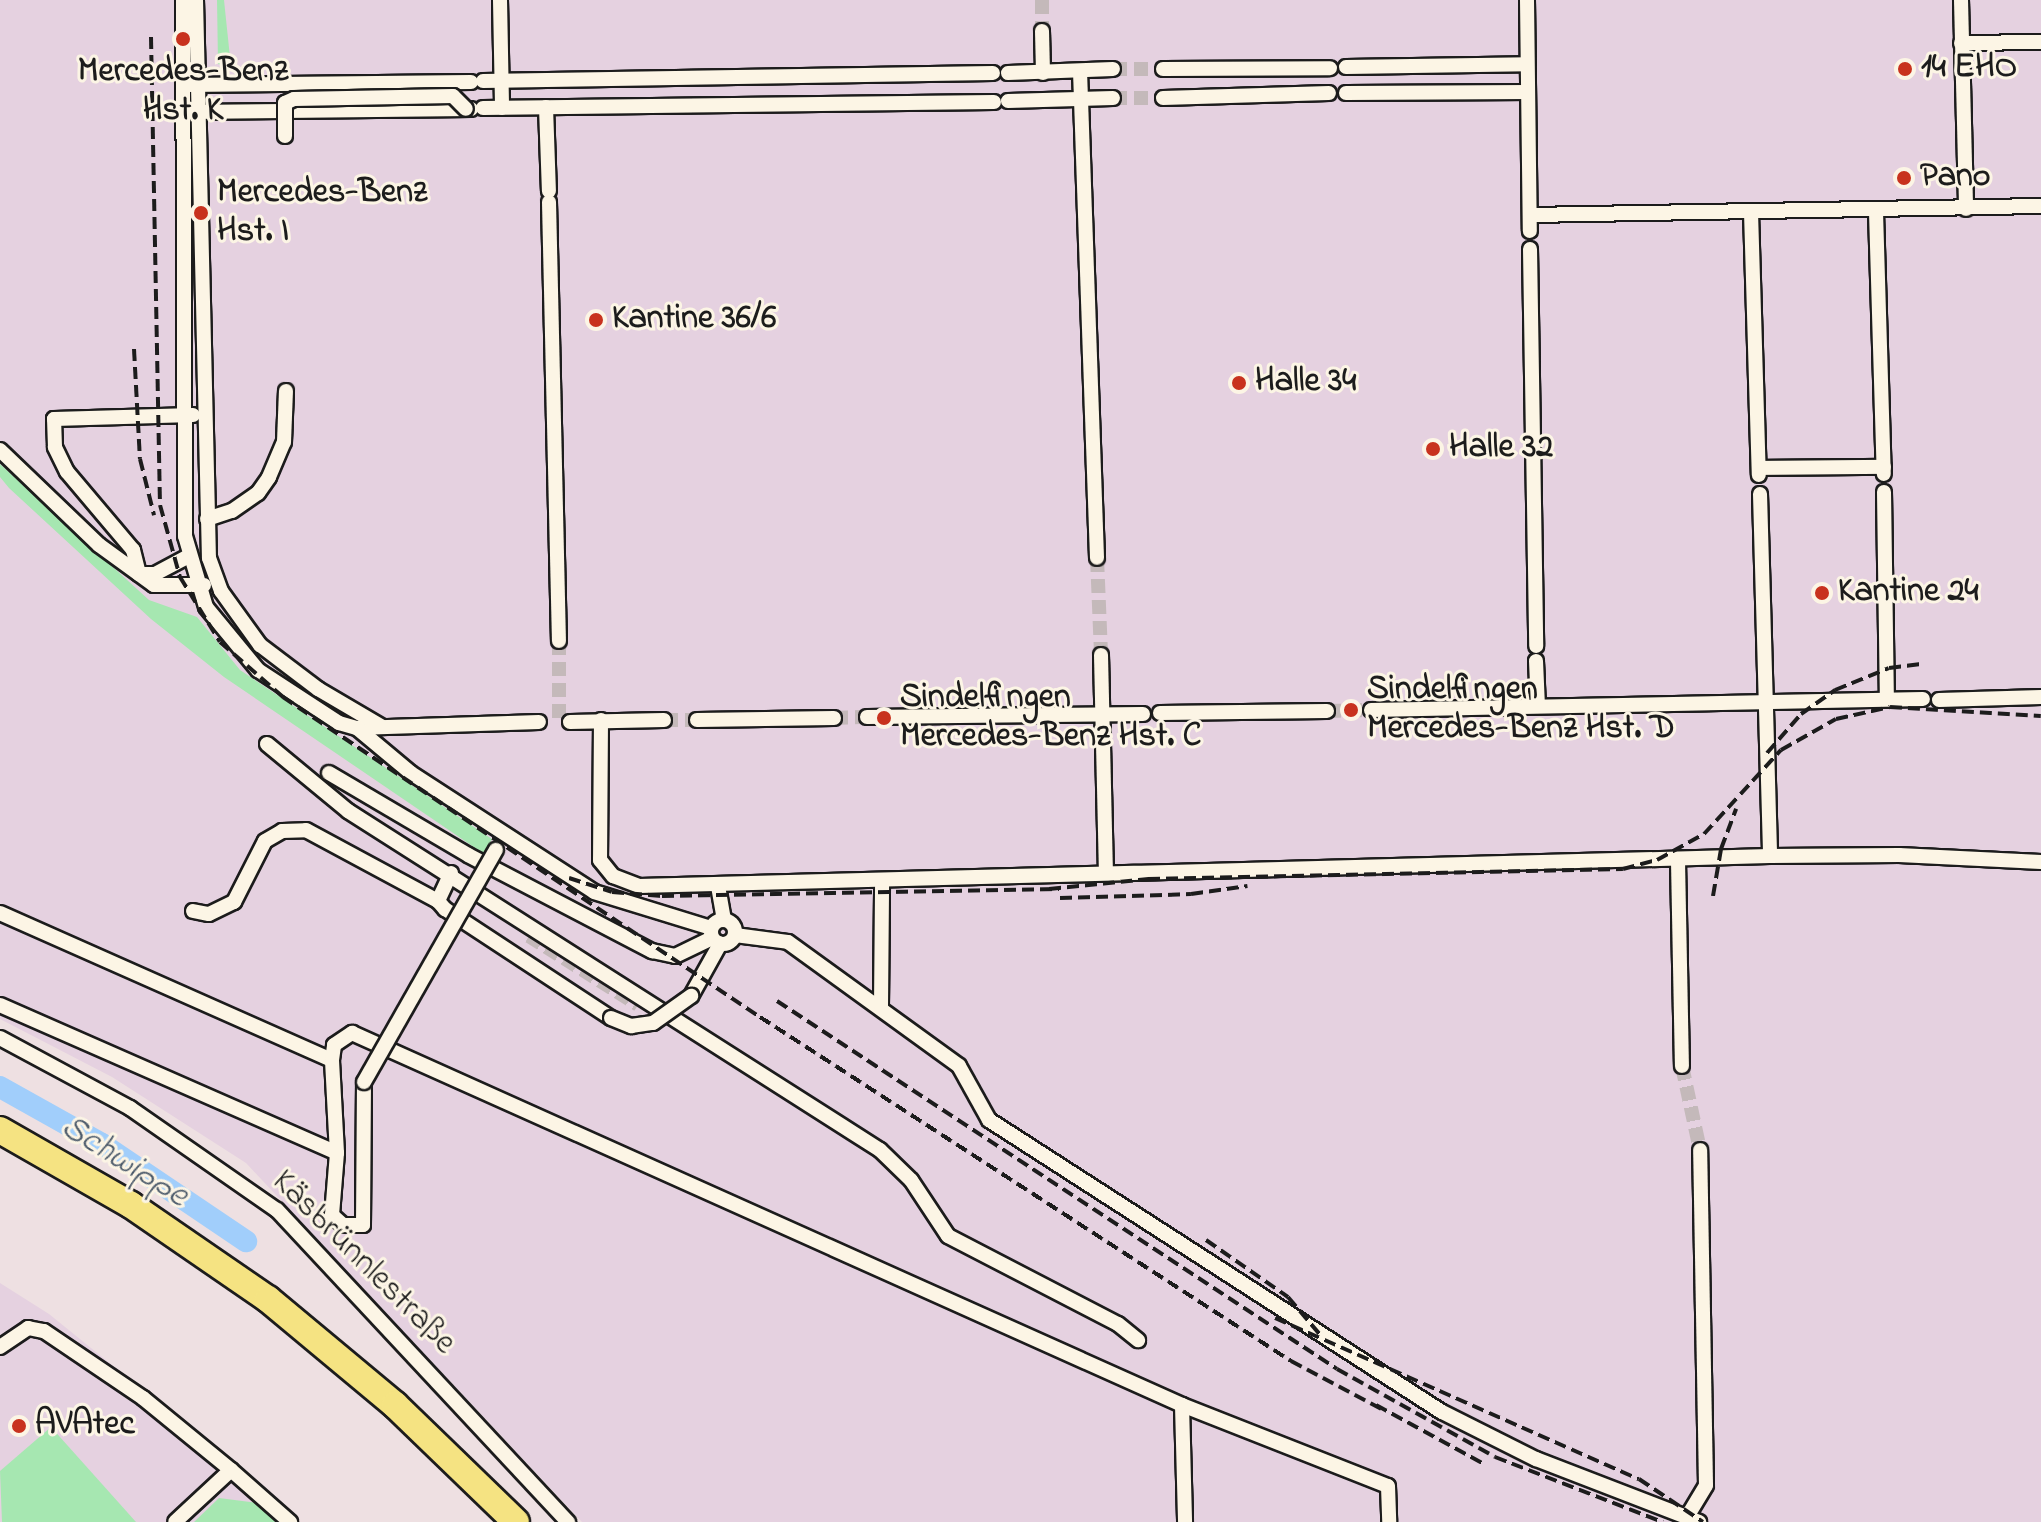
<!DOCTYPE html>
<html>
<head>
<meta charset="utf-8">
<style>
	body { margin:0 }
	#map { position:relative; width:2041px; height:1522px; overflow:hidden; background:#eee0e2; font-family:"Indie Flower",sans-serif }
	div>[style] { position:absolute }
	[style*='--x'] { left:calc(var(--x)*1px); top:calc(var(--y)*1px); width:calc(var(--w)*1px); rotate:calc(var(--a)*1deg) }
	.built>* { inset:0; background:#e5d1e0 }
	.green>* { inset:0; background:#a6e7b1 }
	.river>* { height:22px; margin:-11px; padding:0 11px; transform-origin:11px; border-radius:11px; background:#a1cefb }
	.minor-tunnel>* { height:14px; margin-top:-7px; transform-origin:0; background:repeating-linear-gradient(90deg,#c4b9ba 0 14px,transparent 0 21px) }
	.roads { filter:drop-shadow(2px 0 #1c1c1c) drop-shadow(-2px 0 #1c1c1c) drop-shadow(0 2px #1c1c1c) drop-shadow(0 -2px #1c1c1c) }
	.minor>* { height:14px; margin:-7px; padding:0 7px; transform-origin:7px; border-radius:7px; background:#fcf5e5 }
	.minor>.ring { margin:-7px; padding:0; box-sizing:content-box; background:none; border:14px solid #fcf5e5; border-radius:50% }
	.motorway>* { height:26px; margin:-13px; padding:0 13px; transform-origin:13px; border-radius:13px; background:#f5e382 }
	.rail>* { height:4px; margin-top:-2px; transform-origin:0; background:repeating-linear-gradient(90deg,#1c1c1c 0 12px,transparent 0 18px) }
	.bridges { filter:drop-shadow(2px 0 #1c1c1c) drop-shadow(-2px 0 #1c1c1c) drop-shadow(0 2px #1c1c1c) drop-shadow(0 -2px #1c1c1c) }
	.minor-bridge>* { height:14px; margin:-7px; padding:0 7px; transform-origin:7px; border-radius:7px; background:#fcf5e5 }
	.dots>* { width:22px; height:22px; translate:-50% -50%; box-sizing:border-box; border:4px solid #fcf5e5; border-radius:50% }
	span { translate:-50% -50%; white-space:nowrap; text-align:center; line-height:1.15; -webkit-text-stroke:6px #fcf5e5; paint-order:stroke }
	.poi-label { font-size:34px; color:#1c1c1c; font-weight:700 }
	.left { translate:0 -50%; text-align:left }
	.street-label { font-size:34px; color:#1c1c1c }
	.water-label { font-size:36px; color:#4b5a6a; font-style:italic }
</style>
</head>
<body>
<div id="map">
	<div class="built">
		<div style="clip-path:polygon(0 0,2041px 0,2041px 1522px,582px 1522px,246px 1163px,112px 1077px,0 1019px)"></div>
		<div style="clip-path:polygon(0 1283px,49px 1314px,222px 1454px,295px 1522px,0 1522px)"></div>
	</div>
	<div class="green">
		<div style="clip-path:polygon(217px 0,224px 0,231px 67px,218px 64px)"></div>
		<div style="clip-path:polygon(0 464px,149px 600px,197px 617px,240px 670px,492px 839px,484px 854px,224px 677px,151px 619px,9px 488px,0 477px)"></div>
		<div style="clip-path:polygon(51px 1427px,136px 1522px,2px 1522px,0 1471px)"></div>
		<div style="clip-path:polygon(219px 1498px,257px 1503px,278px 1522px,194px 1522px)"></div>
	</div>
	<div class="river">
		<div style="--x:0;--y:1087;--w:117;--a:29.2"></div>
		<div style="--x:102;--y:1144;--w:174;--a:34"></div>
	</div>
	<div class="minor-tunnel">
		<div style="--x:1042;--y:0;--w:31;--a:90"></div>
		<div style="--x:1113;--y:69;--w:50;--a:0"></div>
		<div style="--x:1113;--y:98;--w:50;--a:0"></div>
		<div style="--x:1097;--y:558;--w:97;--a:87.6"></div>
		<div style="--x:559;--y:641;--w:81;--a:90"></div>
		<div style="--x:1327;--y:711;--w:44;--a:-1.3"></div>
		<div style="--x:834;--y:718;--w:33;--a:-2"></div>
		<div style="--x:664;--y:720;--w:33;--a:0"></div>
		<div style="--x:529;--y:936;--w:129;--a:32.3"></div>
		<div style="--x:1682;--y:1066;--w:86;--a:77.9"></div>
	</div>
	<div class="roads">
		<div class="minor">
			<div style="--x:183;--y:0;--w:536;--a:89.79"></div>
			<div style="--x:185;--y:536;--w:74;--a:73.5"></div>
			<div style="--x:206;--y:607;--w:82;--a:50.5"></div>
			<div style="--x:258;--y:670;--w:97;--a:33.2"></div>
			<div style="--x:339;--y:723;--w:19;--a:16"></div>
			<div style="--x:357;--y:728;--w:182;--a:-1.9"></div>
			<div style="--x:196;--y:0;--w:558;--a:88.67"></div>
			<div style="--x:209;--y:558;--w:35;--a:70"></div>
			<div style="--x:221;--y:591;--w:67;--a:54.2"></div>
			<div style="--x:260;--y:645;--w:73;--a:37.2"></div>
			<div style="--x:318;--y:689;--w:73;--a:30.4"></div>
			<div style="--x:500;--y:0;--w:108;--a:88.9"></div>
			<div style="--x:1527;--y:0;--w:231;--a:89.3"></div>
			<div style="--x:1961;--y:0;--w:209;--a:88.6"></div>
			<div style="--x:1042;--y:31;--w:42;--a:88.6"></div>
			<div style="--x:1961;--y:43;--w:80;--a:-0.7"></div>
			<div style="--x:1346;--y:67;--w:181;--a:-0.9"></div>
			<div style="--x:1163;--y:69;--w:167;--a:-0.3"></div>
			<div style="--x:1080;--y:71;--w:487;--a:88"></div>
			<div style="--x:1008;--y:73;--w:105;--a:-2.2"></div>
			<div style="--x:483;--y:81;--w:510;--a:-0.9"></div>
			<div style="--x:187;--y:85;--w:284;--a:-0.6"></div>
			<div style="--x:1346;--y:93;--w:182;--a:-0.3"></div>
			<div style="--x:1163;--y:98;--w:166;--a:-1.7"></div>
			<div style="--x:1008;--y:101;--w:105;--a:-1.6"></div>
			<div style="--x:546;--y:107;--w:84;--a:88"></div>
			<div style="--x:483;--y:108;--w:511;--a:-0.67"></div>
			<div style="--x:189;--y:112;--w:282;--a:-0.6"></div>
			<div style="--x:549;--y:202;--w:439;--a:88.7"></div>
			<div style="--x:1751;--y:212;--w:263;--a:88.3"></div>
			<div style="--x:1876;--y:212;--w:262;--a:88.3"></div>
			<div style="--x:1530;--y:215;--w:511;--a:-1.01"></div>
			<div style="--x:1530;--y:249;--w:397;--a:89.1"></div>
			<div style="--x:0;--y:450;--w:137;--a:43.8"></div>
			<div style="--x:99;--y:545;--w:68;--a:36"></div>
			<div style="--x:154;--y:585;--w:50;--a:0"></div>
			<div style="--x:1759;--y:468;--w:125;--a:-0.5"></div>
			<div style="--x:1884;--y:492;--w:207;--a:89.2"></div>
			<div style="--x:1760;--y:494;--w:362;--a:88.4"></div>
			<div style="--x:207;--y:519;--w:26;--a:-18"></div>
			<div style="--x:232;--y:511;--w:32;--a:-35"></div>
			<div style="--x:258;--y:493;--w:19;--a:-55"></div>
			<div style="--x:269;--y:477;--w:38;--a:-67"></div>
			<div style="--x:284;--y:442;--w:51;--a:-87.8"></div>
			<div style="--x:187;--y:557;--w:36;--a:152"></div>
			<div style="--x:155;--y:574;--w:16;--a:180"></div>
			<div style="--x:139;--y:574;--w:25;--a:-104"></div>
			<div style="--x:133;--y:550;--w:102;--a:-130.2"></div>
			<div style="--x:67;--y:472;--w:28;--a:-116"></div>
			<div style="--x:55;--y:447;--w:28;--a:-92"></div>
			<div style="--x:54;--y:419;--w:139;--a:-1.6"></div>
			<div style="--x:1101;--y:655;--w:216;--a:88.7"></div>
			<div style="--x:1536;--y:661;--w:45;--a:87.5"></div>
			<div style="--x:1939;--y:700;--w:102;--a:-1.7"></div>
			<div style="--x:1371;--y:710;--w:552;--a:-1.14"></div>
			<div style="--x:1160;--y:713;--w:167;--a:-0.7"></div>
			<div style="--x:867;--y:717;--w:276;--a:-0.6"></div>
			<div style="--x:601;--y:720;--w:140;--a:90.4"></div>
			<div style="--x:600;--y:860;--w:21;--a:51"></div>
			<div style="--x:613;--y:876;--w:28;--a:21"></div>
			<div style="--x:639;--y:886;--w:1131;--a:-1.52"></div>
			<div style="--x:1770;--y:856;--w:129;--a:-0.4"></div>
			<div style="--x:1899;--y:855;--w:142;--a:2.8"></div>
			<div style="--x:697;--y:720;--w:137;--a:-0.8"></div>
			<div style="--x:570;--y:722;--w:94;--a:-1.2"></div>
			<div style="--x:357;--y:728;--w:70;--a:39.8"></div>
			<div style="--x:411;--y:773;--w:218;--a:33"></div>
			<div style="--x:594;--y:892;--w:122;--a:17.1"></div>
			<div style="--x:267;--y:744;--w:105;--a:39.6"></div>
			<div style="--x:348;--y:811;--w:631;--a:32.51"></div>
			<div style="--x:880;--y:1150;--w:43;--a:44.1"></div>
			<div style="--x:911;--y:1180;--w:67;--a:56.5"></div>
			<div style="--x:948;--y:1236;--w:191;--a:27.4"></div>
			<div style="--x:1118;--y:1324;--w:26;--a:39"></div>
			<div style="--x:329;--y:773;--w:161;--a:30.5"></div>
			<div style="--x:468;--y:855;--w:208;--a:27.6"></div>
			<div style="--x:652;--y:951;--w:24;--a:12"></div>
			<div style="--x:675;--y:956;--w:41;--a:-25.9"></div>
			<div style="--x:1678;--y:861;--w:205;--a:88.9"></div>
			<div style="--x:451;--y:873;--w:31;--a:115"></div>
			<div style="--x:438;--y:901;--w:11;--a:49"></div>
			<div style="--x:445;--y:909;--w:199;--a:33.3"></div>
			<div style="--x:718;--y:886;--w:34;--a:80"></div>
			<div style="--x:193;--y:911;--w:16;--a:11"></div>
			<div style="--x:209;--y:914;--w:28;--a:-26"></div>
			<div style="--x:234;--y:902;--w:68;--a:-63.1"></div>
			<div style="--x:265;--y:841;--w:20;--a:-30"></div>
			<div style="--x:282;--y:831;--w:24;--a:-2"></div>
			<div style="--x:306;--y:830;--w:150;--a:28.3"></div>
			<div style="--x:0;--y:913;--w:363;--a:23.9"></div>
			<div class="ring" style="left:711px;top:920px;width:10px;height:10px"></div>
			<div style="--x:735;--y:935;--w:53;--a:7.5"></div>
			<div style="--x:788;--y:942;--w:211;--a:35.9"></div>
			<div style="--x:959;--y:1066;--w:62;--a:60.9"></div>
			<div style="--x:989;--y:1120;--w:539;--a:32.81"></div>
			<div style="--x:1442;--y:1412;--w:105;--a:26.6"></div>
			<div style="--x:1536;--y:1459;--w:175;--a:21.1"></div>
			<div style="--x:691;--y:996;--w:60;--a:-60.9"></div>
			<div style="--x:0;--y:1005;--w:368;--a:23.7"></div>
			<div style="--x:881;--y:1007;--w:124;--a:-89.5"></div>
			<div style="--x:0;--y:1038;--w:148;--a:28.3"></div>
			<div style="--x:130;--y:1108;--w:179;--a:34.8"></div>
			<div style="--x:277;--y:1210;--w:427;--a:47"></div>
			<div style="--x:364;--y:1082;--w:143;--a:90.4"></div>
			<div style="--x:363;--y:1225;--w:20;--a:180"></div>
			<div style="--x:343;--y:1225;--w:15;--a:-138"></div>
			<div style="--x:332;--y:1215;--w:62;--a:-85.4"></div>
			<div style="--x:337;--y:1153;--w:93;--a:-93.1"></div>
			<div style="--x:332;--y:1060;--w:15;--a:-82"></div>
			<div style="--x:334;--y:1045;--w:22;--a:-34"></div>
			<div style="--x:352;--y:1033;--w:910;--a:24.14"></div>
			<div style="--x:1182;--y:1405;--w:221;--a:21.5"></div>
			<div style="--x:1388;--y:1486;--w:36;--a:88"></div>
			<div style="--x:0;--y:1347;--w:34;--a:-34"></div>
			<div style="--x:28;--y:1328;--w:16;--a:11"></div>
			<div style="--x:44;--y:1331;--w:120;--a:34.1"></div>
			<div style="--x:143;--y:1398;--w:114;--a:39.3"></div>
			<div style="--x:231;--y:1470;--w:76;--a:137.1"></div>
			<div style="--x:1182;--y:1405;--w:117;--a:88.5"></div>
			<div style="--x:231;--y:1470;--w:79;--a:41.4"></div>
			<div style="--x:1687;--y:1517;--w:37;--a:-59"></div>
			<div style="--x:1706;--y:1485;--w:335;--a:-91"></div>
		</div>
		<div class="motorway">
			<div style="--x:0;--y:1130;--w:151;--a:29.8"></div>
			<div style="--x:131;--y:1205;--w:166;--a:34.5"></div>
			<div style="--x:268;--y:1299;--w:165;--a:39.8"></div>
			<div style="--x:395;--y:1405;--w:168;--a:44"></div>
		</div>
	</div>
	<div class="rail">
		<div style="--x:151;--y:37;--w:468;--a:88.9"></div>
		<div style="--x:160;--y:505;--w:75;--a:74.5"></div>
		<div style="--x:180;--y:577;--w:76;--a:58.4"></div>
		<div style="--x:220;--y:642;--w:84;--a:41.1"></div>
		<div style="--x:283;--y:697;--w:574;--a:33.86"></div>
		<div style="--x:760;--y:1017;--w:633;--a:32.94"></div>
		<div style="--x:1291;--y:1361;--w:104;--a:28"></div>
		<div style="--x:134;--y:349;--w:110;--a:86.9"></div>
		<div style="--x:140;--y:459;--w:58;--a:76"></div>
		<div style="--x:1767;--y:753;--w:52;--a:-48.9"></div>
		<div style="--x:1801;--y:714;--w:42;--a:-35.2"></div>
		<div style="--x:1835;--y:690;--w:58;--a:-22.2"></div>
		<div style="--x:1889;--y:668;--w:32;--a:-7"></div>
		<div style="--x:569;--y:878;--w:45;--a:18"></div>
		<div style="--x:612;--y:892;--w:50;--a:4.6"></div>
		<div style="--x:662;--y:896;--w:397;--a:-1"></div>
		<div style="--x:1049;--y:889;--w:100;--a:-5.8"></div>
		<div style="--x:1148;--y:879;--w:475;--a:-1.2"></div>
		<div style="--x:1623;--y:869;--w:35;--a:-15"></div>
		<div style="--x:1657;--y:860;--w:54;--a:-29"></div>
		<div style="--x:1704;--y:834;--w:114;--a:-47.5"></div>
		<div style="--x:1781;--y:750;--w:63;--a:-29.4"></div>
		<div style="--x:1836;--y:719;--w:55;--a:-12.5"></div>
		<div style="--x:1890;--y:707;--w:151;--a:3.4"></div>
		<div style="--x:1713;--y:896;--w:48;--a:-80.3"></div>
		<div style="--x:1721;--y:849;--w:43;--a:-69.4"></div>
		<div style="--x:1060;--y:898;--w:131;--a:-1.7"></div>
		<div style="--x:1191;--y:894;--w:57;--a:-8.1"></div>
		<div style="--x:777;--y:1001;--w:670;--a:33.31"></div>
		<div style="--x:1337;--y:1369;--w:181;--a:29.1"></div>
		<div style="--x:1495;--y:1457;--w:180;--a:21.2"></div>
		<div style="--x:1206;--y:1240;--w:100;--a:34.8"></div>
		<div style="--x:1288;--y:1297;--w:52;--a:49.6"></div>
		<div style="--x:1275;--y:1318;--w:398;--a:23.9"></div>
		<div style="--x:1639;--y:1479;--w:77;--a:33.9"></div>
		<div style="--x:1376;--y:1405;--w:121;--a:28.7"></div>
	</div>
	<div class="bridges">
		<div class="minor-bridge">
			<div style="--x:285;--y:136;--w:33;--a:-90"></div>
			<div style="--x:285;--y:103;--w:10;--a:-24"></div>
			<div style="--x:294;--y:99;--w:159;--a:-1.1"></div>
			<div style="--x:453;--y:96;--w:18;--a:45"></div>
			<div style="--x:611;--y:1018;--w:22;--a:22"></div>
			<div style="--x:631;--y:1026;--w:22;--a:-8"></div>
			<div style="--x:653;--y:1023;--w:47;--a:-35.4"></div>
			<div style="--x:364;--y:1082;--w:267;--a:-60.4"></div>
		</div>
	</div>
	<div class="dots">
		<div style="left:183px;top:39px;background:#c8321e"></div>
		<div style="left:1905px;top:69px;background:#c8321e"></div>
		<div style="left:1904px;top:178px;background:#c8321e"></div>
		<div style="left:201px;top:213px;background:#c8321e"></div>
		<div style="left:596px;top:320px;background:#c8321e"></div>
		<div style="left:1239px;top:383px;background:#c8321e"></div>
		<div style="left:1433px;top:449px;background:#c8321e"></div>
		<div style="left:1822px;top:593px;background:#c8321e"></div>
		<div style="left:1351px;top:710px;background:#c8321e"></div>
		<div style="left:884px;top:718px;background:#c8321e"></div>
		<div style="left:19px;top:1426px;background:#c8321e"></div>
	</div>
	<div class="poi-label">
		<span class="left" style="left:1921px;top:69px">14 EHO</span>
		<span style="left:183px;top:92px">Mercedes-Benz<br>Hst. K</span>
		<span class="left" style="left:1920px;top:178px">Pano</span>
		<span class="left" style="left:217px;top:213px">Mercedes-Benz<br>Hst. I</span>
		<span class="left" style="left:612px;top:320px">Kantine 36/6</span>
		<span class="left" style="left:1255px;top:383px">Halle 34</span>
		<span class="left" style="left:1449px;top:449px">Halle 32</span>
		<span class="left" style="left:1838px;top:593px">Kantine 24</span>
		<span class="left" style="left:1367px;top:710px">Sindelfingen<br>Mercedes-Benz Hst. D</span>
		<span class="left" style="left:900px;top:718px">Sindelfingen<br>Mercedes-Benz Hst. C</span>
		<span class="left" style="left:35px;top:1426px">AVAtec</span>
	</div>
	<div class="street-label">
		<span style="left:363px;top:1263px;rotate:45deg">Käsbrünnlestraße</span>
	</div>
	<div class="water-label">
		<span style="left:124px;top:1162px;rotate:32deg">Schwippe</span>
	</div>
</div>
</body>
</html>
